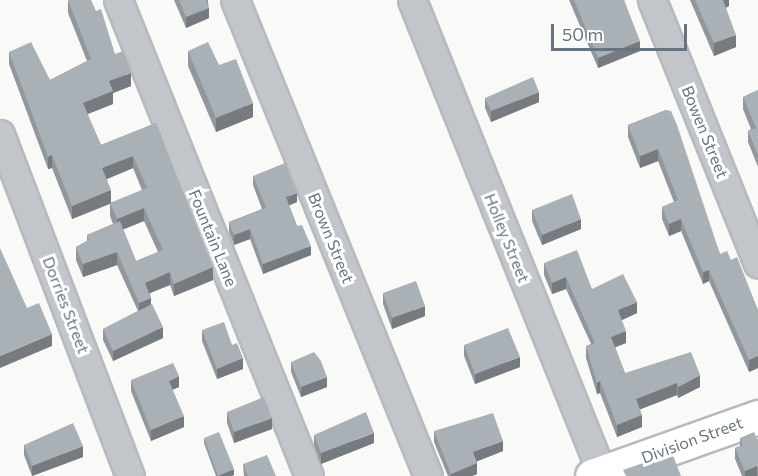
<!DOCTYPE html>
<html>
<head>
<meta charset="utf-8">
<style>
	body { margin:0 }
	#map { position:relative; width:758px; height:476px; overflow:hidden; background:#f9f9f8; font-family:Commissioner,sans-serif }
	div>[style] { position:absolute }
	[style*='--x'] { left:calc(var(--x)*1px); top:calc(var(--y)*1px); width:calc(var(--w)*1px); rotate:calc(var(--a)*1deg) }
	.roads { filter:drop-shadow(2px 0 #b6b9bd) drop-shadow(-2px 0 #b6b9bd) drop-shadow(0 2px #b6b9bd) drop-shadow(0 -2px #b6b9bd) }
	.minor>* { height:27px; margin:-13.5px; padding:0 13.5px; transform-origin:13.5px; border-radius:13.5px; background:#c2c5c9 }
	.major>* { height:33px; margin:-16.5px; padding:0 16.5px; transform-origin:16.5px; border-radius:16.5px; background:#fff }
	.wall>* { inset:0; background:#91979d }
	.shaded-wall>* { inset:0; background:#767b7f }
	.building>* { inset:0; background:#a9b0b6 }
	span { translate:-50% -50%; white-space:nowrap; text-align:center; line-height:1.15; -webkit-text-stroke:6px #fff; paint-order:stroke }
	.street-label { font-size:16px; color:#677480 }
	.scale { position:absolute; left:551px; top:24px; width:136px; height:27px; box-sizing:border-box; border:3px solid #677480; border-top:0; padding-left:8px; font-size:18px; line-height:21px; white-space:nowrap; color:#677480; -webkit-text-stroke:4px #fff; paint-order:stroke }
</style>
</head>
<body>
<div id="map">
	<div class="roads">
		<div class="minor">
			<div style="--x:118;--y:0;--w:513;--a:68.14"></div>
			<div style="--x:235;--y:0;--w:514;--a:67.93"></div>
			<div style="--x:412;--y:0;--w:513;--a:68.14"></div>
			<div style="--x:652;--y:0;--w:284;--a:68.1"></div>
			<div style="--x:0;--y:134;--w:366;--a:69.2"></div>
		</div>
		<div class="major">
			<div style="--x:592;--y:476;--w:176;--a:-19.6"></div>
		</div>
	</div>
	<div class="wall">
		<div style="clip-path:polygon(evenodd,68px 0,115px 54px,131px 86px,113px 93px,113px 104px,87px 114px,101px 145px,156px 123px,213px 280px,174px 296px,170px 285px,150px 293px,151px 304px,163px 338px,113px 361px,103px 340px,103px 329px,138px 311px,117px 265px,83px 277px,76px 260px,76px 247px,87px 241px,87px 235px,113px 224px,110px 216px,110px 204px,72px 219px,52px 168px,48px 169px,9px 64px,9px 52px,50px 80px,87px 61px,68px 13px,68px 0,133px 168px,142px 190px,111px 203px,107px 179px,133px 168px,68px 0,144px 221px,158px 252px,136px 261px,123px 229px,144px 221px)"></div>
		<div style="clip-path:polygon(174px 0,208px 0,209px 18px,186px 28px)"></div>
		<div style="clip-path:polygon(569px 0,624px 0,640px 51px,598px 68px)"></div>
		<div style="clip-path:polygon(690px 0,729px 0,729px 6px,726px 8px,736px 47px,714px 56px)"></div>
		<div style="clip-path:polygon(188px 51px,219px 65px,253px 117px,216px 132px,188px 66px)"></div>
		<div style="clip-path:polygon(758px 90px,758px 167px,748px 142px,748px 131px,751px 129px,743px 109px,743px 97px)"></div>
		<div style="clip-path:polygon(485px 98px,539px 102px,491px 122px,485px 108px)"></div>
		<div style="clip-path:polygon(666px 110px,720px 254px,731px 260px,758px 310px,758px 368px,749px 372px,709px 281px,703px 284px,681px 231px,669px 236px,662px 219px,662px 207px,674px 202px,658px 161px,640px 168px,628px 137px,628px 125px)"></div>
		<div style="clip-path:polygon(253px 176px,297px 202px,289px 205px,297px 226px,311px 255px,263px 274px,250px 239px,234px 245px,229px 232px,229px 222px,262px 209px,253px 185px)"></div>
		<div style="clip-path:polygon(532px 210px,581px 229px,542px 245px,532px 221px)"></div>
		<div style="clip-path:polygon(544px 263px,637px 313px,621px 320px,626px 343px,615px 347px,625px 373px,700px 387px,678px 398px,677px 395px,640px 409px,642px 427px,617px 437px,600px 393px,597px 394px,586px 358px,586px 346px,591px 344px,566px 289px,552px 294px,544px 275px)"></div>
		<div style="clip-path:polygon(383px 293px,425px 316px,392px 329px,383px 304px)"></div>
		<div style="clip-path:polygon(202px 330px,232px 345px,243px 369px,217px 379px,202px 341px)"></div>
		<div style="clip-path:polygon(464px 345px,520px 367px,475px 384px,464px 356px)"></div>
		<div style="clip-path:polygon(291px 362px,327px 387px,301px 397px,291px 372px)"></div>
		<div style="clip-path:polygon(131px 380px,179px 387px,172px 390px,184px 427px,151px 441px,131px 391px)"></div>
		<div style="clip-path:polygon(227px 412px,272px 429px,234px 443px,227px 423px)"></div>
		<div style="clip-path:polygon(434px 431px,503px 451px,477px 461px,477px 474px,472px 476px,448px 476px,434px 442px)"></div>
		<div style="clip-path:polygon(314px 435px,374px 443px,321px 464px,314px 445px)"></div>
		<div style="clip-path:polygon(204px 438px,234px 475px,231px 476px,216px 476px,204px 443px)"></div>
		<div style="clip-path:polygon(740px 438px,758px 439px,758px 476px,742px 476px,735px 459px,735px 448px,740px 446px)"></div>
		<div style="clip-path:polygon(24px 445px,83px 457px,32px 476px,24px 455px)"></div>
		<div style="clip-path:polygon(243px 464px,276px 476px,244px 476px)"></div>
	</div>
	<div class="shaded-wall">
		<div style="clip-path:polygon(721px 0,729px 0,729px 6px,721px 9px)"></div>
		<div style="clip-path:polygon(209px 8px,209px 18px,186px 28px,186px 17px)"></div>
		<div style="clip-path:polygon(736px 35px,736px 47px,714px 56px,714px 43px)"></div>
		<div style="clip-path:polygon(640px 41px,640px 51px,598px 68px,598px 58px)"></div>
		<div style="clip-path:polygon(131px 73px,131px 86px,113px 93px,113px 104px,83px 116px,83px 103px,109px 81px)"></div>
		<div style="clip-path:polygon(539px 92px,539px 102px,491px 122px,491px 111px)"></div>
		<div style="clip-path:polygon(253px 103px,253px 117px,216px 132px,216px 118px)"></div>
		<div style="clip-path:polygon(658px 149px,658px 161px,640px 168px,640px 156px)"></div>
		<div style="clip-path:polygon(52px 155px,52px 168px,48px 169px,48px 157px)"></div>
		<div style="clip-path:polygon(133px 156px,133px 168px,102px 181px,102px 168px)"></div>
		<div style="clip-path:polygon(111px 190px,111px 203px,72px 219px,72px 206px)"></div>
		<div style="clip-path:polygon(297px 193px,297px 202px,286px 207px,286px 197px)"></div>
		<div style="clip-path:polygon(144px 208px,144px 221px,117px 232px,117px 219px)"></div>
		<div style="clip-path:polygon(581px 219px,581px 229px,542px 245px,542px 235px)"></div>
		<div style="clip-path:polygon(681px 219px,681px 231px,669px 236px,669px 224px)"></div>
		<div style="clip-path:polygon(250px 229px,250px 239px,234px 245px,234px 235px)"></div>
		<div style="clip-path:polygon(311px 246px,311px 255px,263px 274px,263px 264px)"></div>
		<div style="clip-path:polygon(117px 252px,117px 265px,83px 277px,83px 264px)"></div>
		<div style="clip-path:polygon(213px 267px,213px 280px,174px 296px,174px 284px)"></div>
		<div style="clip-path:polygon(709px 270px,709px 281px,703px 284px,703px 272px)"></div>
		<div style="clip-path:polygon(170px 272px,170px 285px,145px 295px,145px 283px)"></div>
		<div style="clip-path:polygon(566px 277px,566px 289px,552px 294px,552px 283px)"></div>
		<div style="clip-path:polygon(151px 298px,151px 310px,139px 315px,139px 303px)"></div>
		<div style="clip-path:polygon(637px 302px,637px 313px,618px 322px,618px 310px)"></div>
		<div style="clip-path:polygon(425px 306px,425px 316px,392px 329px,392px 318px)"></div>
		<div style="clip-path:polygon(163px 327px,163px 338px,113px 361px,113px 351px)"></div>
		<div style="clip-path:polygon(626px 331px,626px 343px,611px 349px,611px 337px)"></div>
		<div style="clip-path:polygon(52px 334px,52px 346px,0 368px,0 356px)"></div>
		<div style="clip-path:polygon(758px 356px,758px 368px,749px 372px,749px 360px)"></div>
		<div style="clip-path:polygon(520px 357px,520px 367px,475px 384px,475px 374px)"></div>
		<div style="clip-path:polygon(243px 358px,243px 369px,217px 379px,217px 369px)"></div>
		<div style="clip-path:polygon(700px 375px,700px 387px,678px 398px,678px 387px)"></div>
		<div style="clip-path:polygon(179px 376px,179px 387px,169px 391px,169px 381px)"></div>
		<div style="clip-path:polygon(327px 377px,327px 387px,301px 397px,301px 387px)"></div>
		<div style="clip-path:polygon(600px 381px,600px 393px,597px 394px,597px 383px)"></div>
		<div style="clip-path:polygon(677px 383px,677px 395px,636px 411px,636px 399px)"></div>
		<div style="clip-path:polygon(642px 415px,642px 427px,617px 437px,617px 425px)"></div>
		<div style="clip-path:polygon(184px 416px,184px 427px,151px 441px,151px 430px)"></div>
		<div style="clip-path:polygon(272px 418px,272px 429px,234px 443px,234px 432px)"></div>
		<div style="clip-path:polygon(374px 433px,374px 443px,321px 464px,321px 453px)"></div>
		<div style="clip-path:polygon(503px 441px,503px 451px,473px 463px,473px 452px)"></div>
		<div style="clip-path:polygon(83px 446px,83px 457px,32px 476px,32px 466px)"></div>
		<div style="clip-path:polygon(477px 463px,477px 474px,472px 476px,451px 476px,451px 474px)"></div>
		<div style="clip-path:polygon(757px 466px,757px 476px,745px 476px,745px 471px)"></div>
		<div style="clip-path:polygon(234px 469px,234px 475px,231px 476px,218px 476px)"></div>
	</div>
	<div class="building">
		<div style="clip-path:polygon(68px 0,91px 0,96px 11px,101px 9px,115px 54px,123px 51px,131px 73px,109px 81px,113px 91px,83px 103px,101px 145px,156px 123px,213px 267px,174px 284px,170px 272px,145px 283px,151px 298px,139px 303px,117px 252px,83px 264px,76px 247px,89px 240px,87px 235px,120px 221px,136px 261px,163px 250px,144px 208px,117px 219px,110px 203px,147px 188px,133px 156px,102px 168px,111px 190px,72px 206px,52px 155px,48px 157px,9px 52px,31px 42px,50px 80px,91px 59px)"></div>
		<div style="clip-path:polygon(179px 0,206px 0,209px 8px,186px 17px)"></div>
		<div style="clip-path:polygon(574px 0,624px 0,640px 41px,598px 58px)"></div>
		<div style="clip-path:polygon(695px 0,723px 0,736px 35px,714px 43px)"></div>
		<div style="clip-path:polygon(208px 42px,219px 65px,236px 59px,253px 103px,216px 118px,188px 51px)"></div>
		<div style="clip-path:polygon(533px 77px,539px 92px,491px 111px,485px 98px)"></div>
		<div style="clip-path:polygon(758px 90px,758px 155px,748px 131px,756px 128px,743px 97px)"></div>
		<div style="clip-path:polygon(666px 110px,671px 111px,677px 125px,720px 254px,727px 251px,731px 260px,737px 257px,758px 310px,758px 356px,749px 360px,709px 270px,703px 272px,681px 219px,669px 224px,662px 207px,678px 200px,658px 149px,640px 156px,628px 125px)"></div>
		<div style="clip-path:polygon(285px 163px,297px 193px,286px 197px,297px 226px,302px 225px,311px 246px,263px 264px,250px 229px,234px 235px,229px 222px,266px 208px,253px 176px)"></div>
		<div style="clip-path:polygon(572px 194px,581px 219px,542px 235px,532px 210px)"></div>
		<div style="clip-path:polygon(0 248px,27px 308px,39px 303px,52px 334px,0 356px)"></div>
		<div style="clip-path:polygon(577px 250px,592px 289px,623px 274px,637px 302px,618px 310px,626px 331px,611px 337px,625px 373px,691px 352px,700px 375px,678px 387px,677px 383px,636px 399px,642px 415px,617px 425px,600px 381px,597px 383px,586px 346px,595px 343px,566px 277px,552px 283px,544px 263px)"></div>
		<div style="clip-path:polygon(416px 281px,425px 306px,392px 318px,383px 293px)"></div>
		<div style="clip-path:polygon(152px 304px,163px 327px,113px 351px,103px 329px)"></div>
		<div style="clip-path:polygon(224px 322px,232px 345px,237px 343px,243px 358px,217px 369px,202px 330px)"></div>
		<div style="clip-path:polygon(508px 328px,520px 357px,475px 374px,464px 345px)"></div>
		<div style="clip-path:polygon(314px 352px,321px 361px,327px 377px,301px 387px,291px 362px)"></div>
		<div style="clip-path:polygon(173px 363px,179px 376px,169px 381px,184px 416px,151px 430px,131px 380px)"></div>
		<div style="clip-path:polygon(264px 397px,272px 418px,234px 432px,227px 412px)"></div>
		<div style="clip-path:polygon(366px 412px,374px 433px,321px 453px,314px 435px)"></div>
		<div style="clip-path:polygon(493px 413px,503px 441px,473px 452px,477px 463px,451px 474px,434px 431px)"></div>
		<div style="clip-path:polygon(73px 423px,83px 446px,32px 466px,24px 445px)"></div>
		<div style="clip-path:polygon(219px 432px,234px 469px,218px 476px,204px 438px)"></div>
		<div style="clip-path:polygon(754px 432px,757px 439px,758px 439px,758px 469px,757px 466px,745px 471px,735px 448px,743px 445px,740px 438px)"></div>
		<div style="clip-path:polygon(672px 453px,681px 476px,626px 476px,623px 470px)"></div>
		<div style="clip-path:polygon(267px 455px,276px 476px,248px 476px,243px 464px)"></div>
	</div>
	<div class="street-label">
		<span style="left:705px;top:132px;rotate:68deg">Bowen Street</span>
		<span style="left:213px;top:238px;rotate:68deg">Fountain Lane</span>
		<span style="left:331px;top:238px;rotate:68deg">Brown Street</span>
		<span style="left:507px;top:238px;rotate:68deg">Holley Street</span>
		<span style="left:66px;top:305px;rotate:69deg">Dorries Street</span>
		<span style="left:692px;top:440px;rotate:-20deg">Division Street</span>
	</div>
	<div class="scale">50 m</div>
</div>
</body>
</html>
